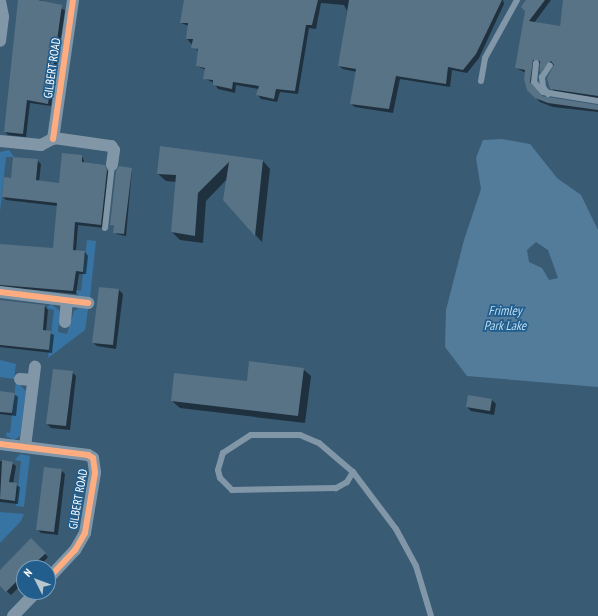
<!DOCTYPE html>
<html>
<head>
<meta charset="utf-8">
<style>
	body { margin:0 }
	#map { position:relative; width:598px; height:616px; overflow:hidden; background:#3a5b74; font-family:"PT Sans Narrow",sans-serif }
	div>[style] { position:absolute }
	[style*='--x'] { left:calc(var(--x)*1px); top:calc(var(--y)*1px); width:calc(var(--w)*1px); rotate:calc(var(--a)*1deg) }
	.green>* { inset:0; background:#3774a3 }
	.water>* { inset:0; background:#537c9b }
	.shadow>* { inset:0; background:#0007 }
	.building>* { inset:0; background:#587286 }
	.lane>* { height:6px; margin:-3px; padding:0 3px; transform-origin:3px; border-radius:3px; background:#8197a8 }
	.street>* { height:12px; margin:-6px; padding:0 6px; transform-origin:6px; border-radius:6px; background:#8197a8 }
	.cycleway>* { height:6px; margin:-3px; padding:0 3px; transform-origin:3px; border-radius:3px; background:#ffac80 }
	span { translate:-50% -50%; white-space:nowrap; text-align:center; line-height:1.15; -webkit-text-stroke:3.5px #225e8d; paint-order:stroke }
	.street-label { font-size:12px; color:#fff }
	.water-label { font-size:13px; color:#bcdcf2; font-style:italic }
	.north { position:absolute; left:16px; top:560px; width:40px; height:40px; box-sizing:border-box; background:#225e8d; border:1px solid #7a9ebb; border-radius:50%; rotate:312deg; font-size:11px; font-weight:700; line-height:16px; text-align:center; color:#fff }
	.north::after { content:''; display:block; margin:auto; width:14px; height:18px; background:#bac6ce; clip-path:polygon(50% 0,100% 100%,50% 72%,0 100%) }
</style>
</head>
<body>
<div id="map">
	<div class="green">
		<div style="clip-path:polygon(9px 150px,14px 157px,6px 157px,0 212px,0 152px)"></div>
		<div style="clip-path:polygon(87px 240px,96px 241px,90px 298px,79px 296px,75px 290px,81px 291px)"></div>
		<div style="clip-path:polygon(51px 304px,60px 311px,58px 332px,67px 334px,74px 311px,79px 308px,88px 309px,85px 330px,48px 358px,54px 310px,46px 308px)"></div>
		<div style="clip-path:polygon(0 360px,16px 364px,14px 379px,0 377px)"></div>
		<div style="clip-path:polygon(16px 381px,26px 391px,20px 436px,14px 440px,6px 436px,7px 432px,10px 433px)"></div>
		<div style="clip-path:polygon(20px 454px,30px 456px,24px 507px,16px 506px,21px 461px,15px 460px)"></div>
		<div style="clip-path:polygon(0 512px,24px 514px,21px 521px,0 543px)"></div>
	</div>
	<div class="water">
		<div style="clip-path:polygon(evenodd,502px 139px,530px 144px,557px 178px,581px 195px,598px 230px,598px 387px,467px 376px,445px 347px,446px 310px,464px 240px,481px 189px,476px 158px,483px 140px,502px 139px,536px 242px,548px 250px,558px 278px,549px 280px,542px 268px,529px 262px,527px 250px,536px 242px)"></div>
	</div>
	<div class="shadow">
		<div style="clip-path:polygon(19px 0,40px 0,65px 10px,51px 106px,30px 103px,26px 137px,8px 135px,5px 132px)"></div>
		<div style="clip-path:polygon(185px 0,503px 0,504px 4px,479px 58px,467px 73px,452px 70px,450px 87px,400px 79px,393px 113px,355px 107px,351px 104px,357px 72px,343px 69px,339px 66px,347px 11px,344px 5px,321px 3px,316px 29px,309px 28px,298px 94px,280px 92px,277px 102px,261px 99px,258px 95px,259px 89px,236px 85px,235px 93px,218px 89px,214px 83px,204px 78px,206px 70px,197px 66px,198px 51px,187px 39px,189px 26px,181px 23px)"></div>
		<div style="clip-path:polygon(527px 0,551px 0,534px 23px,560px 27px,564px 0,598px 0,598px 99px,555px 92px,551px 88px,556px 65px,550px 66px,544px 75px,539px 62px,535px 67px,533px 88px,540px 96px,598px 106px,598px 112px,553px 107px,540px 102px,528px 90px,526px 73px,516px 68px)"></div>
		<div style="clip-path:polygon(161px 147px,263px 161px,270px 169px,262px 242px,224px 200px,227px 179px,206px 201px,203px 243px,180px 240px,172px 232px,177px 182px,166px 181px,158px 174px)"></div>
		<div style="clip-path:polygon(82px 156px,85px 164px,104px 166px,110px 174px,104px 228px,78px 225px,76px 251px,85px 252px,88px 256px,86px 274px,79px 274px,76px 294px,5px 287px,0 291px,0 245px,54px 249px,58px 206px,6px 200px,3px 197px,12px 179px,37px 160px,41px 164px,39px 182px,60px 184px)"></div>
		<div style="clip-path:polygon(132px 169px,126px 236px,116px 234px,115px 227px,111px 225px)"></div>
		<div style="clip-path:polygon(119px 290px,123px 294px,116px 349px,97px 346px,93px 343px)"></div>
		<div style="clip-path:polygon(0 301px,45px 306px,48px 310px,46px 331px,54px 335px,52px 353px,0 347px)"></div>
		<div style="clip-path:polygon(303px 369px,311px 376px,305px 423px,180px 408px,172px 401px)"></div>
		<div style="clip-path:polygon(72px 372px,76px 376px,70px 430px,51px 428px,47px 424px)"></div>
		<div style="clip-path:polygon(0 392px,14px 394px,18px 397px,16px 416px,0 414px)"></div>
		<div style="clip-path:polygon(492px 400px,496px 404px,494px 415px,471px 411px,467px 407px)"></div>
		<div style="clip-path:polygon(0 461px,12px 463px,16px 466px,13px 484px,20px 487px,18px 504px,0 502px)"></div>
		<div style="clip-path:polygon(61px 470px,65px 474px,58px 535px,41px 533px,37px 529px)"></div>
		<div style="clip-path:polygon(31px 540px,48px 557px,38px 568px,24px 568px,24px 582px,11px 595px,0 585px,0 571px)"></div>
	</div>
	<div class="building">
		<div style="clip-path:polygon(18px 0,38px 0,62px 5px,48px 104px,27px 100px,23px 134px,4px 132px)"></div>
		<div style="clip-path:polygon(184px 0,318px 0,312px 25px,306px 25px,295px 91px,276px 89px,274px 99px,256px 95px,259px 86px,233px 82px,232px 89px,213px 85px,213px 80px,203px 79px,205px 68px,196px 66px,198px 49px,191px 48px,193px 39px,186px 39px,188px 23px,180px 23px)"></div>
		<div style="clip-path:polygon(349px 0,502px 0,476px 54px,463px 70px,448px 67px,446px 84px,396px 76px,389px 109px,350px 104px,356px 69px,338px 66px)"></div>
		<div style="clip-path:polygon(526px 0,545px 0,529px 21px,560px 26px,563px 0,598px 0,598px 96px,550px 89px,547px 78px,554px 65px,551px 61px,540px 73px,540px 61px,533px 60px,530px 82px,542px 96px,598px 105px,598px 110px,548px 103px,535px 98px,527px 90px,524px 79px,525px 70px,515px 68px,525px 11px,521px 7px)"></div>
		<div style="clip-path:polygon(160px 146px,263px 160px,255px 236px,223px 200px,229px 162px,198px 193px,195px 236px,171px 232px,176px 175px,157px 174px)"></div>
		<div style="clip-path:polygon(62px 153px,82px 155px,82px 162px,105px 165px,107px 170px,101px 225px,75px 222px,73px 250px,85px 251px,83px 272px,76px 271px,73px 291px,0 285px,0 244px,53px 248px,57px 203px,2px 197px,4px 177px,11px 178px,13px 157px,38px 159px,36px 180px,59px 183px)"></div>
		<div style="clip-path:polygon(119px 166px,132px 168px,124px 234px,113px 233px,114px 226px,110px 225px,116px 171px)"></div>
		<div style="clip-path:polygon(99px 287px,119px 289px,113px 345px,92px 343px)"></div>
		<div style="clip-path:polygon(0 300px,45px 305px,43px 330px,51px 331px,49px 350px,0 345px)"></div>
		<div style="clip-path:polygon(249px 361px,304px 368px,298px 416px,171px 401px,174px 373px,247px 381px)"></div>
		<div style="clip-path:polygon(53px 369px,73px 371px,66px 426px,46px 424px)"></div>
		<div style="clip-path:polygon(0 391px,15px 393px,12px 413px,0 412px)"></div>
		<div style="clip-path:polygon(468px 395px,492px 399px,490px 411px,466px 407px)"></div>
		<div style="clip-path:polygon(2px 460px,13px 462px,9px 482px,17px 483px,15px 501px,0 499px)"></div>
		<div style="clip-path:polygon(44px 467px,62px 469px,54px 532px,36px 530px)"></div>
		<div style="clip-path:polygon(31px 538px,46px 553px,30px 568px,24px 568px,24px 574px,6px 592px,0 586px,0 570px)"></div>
	</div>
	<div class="lane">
		<div style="--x:536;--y:63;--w:19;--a:96"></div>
		<div style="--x:534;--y:82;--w:13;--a:48"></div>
		<div style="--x:543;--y:92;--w:56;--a:9.3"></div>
		<div style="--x:481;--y:81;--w:23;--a:-80"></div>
		<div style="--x:485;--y:58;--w:66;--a:-61.1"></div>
		<div style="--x:548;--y:94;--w:9;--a:-126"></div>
		<div style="--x:543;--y:87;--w:10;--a:-96"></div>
		<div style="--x:542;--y:77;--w:14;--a:-56"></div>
		<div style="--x:105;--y:228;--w:63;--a:-83.7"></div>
		<div style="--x:353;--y:472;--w:12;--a:121"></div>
		<div style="--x:347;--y:482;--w:13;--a:151"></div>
		<div style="--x:336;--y:488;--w:104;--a:178.9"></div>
		<div style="--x:232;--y:490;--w:17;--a:-135"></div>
		<div style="--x:220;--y:478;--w:8;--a:-104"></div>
		<div style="--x:218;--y:470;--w:18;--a:-74"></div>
		<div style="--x:223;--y:453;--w:33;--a:-33"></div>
		<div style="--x:251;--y:435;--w:49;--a:0"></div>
		<div style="--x:300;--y:435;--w:21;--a:23"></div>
		<div style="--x:319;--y:443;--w:45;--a:40.5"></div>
		<div style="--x:353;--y:472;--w:71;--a:53"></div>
		<div style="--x:396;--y:529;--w:42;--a:61.6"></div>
		<div style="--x:416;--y:566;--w:52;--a:73.3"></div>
	</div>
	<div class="street">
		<div style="--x:0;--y:1;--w:16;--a:79"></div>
		<div style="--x:3;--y:17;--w:24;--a:97"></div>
		<div style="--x:53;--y:139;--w:140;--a:-81.8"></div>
		<div style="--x:0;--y:141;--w:41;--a:5.6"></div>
		<div style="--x:41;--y:145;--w:15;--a:-28"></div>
		<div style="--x:54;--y:138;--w:58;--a:8"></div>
		<div style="--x:111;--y:146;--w:5;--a:53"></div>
		<div style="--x:114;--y:150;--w:15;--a:98"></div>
		<div style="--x:0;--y:292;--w:89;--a:7.1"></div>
		<div style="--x:65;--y:322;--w:21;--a:-85"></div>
		<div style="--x:20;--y:379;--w:13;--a:4"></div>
		<div style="--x:0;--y:444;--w:89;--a:7.1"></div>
		<div style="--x:88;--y:455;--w:6;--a:31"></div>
		<div style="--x:93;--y:458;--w:15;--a:82"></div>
		<div style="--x:95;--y:473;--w:61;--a:99.5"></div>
		<div style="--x:85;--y:533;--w:20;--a:120"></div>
		<div style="--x:75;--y:550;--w:40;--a:133"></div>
		<div style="--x:25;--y:447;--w:81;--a:-82.9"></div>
		<div style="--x:13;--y:616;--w:33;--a:-46"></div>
	</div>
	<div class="cycleway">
		<div style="--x:53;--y:139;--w:140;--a:-81.8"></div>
		<div style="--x:0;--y:292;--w:89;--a:7.1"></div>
		<div style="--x:0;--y:444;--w:89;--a:7.1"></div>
		<div style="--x:88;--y:455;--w:6;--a:31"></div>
		<div style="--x:93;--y:458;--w:15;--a:82"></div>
		<div style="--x:95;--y:473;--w:61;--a:99.5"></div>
		<div style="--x:85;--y:533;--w:20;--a:120"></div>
		<div style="--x:75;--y:550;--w:40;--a:133"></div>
	</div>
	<div class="street-label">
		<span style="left:52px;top:68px;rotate:-82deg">GILBERT ROAD</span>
		<span style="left:78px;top:499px;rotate:-80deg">GILBERT ROAD</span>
	</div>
	<div class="water-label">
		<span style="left:505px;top:319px">Frimley<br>Park Lake</span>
	</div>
	<div class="north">N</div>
</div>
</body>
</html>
